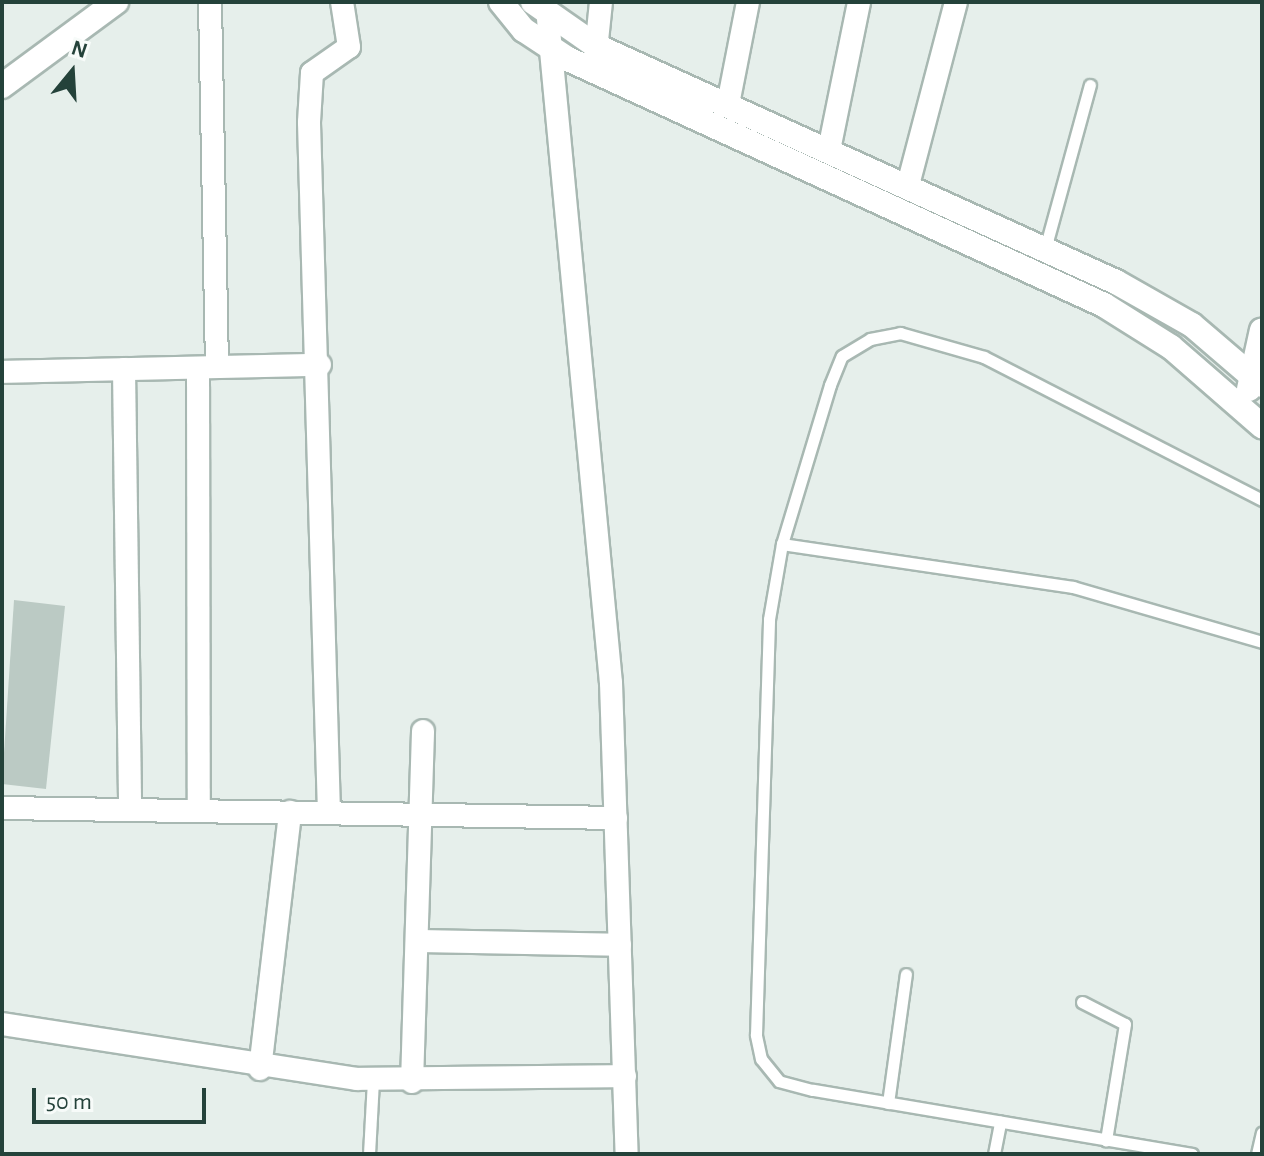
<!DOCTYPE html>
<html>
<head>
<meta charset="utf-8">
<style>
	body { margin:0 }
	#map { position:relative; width:1264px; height:1156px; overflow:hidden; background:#e6efeb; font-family:"Alegreya Sans",sans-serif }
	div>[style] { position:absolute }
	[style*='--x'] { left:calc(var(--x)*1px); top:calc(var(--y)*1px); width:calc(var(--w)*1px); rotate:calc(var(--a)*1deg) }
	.building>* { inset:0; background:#bbcac4 }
	.roads { filter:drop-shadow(2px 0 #a8b8b2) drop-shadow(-2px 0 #a8b8b2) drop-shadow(0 2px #a8b8b2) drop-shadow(0 -2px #a8b8b2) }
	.service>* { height:11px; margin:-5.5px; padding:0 5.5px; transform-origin:5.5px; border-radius:5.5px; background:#fff }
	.minor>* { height:22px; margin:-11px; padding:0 11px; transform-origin:11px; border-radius:11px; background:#fff }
	.secondary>* { height:24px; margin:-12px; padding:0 12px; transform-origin:12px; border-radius:12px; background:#fff }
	span { translate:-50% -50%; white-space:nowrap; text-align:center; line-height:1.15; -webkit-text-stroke:6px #f7fbf9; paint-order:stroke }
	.frame { position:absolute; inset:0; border:4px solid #24423a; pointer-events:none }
	.north { position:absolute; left:32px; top:32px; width:80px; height:80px; -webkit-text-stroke:6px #f7fbf9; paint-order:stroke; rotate:18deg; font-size:22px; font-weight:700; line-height:32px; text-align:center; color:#24423a }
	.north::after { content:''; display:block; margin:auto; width:28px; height:36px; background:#24423a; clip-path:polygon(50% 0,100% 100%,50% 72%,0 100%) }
	.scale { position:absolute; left:32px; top:1088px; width:174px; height:36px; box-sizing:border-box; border:4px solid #24423a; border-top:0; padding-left:10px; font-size:24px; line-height:28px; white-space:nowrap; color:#24423a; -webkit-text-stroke:6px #f7fbf9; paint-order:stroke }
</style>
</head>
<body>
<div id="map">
	<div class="building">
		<div style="clip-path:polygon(14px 600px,65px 606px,46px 789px,2px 784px)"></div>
	</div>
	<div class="roads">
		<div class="service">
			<div style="--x:1045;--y:249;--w:170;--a:-74.7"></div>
			<div style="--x:782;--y:544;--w:294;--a:8.4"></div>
			<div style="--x:1073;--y:587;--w:197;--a:16.2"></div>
			<div style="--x:1082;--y:1002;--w:48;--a:27.1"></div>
			<div style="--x:1125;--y:1024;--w:118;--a:99.3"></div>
			<div style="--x:888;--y:1103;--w:130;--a:-82.1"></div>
			<div style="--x:369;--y:1154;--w:74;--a:-86.9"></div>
			<div style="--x:994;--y:1154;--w:33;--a:-79"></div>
			<div style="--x:1192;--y:1154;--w:385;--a:-170.4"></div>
			<div style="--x:812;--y:1090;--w:34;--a:-165"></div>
			<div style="--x:779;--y:1081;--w:28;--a:-129"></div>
			<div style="--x:761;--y:1059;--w:25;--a:-102"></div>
			<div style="--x:756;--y:1035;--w:416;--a:-88.2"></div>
			<div style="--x:769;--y:619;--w:76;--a:-80.2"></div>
			<div style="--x:782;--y:544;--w:166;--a:-73.2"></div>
			<div style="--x:830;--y:385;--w:31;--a:-68"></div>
			<div style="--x:842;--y:356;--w:33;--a:-31"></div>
			<div style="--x:870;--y:339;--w:31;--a:-11"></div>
			<div style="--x:900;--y:333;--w:87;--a:15.9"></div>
			<div style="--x:984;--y:357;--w:313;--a:27.2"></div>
			<div style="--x:1257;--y:1154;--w:22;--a:-77"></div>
		</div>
		<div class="minor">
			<div style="--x:210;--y:2;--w:365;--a:88.9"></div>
			<div style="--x:548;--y:19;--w:667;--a:84.58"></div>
			<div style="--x:611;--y:683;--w:471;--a:88.1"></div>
			<div style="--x:595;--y:60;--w:58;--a:-84.1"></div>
			<div style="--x:728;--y:104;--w:104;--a:-78.9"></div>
			<div style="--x:829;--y:150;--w:151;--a:-78.5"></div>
			<div style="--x:908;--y:185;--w:189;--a:-75.3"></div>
			<div style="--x:198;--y:368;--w:442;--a:89.9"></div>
			<div style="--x:124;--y:369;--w:440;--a:89.2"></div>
			<div style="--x:2;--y:372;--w:318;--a:-1.3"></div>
			<div style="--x:2;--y:808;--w:614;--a:0.93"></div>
			<div style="--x:329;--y:813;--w:691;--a:-91.66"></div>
			<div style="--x:309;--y:122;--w:49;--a:-86.5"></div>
			<div style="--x:312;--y:73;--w:45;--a:-35.1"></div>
			<div style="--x:349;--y:47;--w:46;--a:-98.8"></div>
			<div style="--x:417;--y:941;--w:203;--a:1.1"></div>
			<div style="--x:2;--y:1024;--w:359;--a:8.8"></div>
			<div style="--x:357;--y:1079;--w:268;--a:-0.6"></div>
			<div style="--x:260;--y:1069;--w:259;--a:-83.3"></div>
			<div style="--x:412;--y:1082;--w:351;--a:-88.2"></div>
		</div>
		<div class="secondary">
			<div style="--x:501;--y:2;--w:36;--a:51"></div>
			<div style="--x:524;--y:30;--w:53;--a:33.4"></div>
			<div style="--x:568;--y:59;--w:590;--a:24.65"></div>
			<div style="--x:1104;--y:305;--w:79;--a:32.1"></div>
			<div style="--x:1171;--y:347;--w:121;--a:41"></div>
			<div style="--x:533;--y:2;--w:77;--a:34.9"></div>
			<div style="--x:596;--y:46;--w:571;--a:24.41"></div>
			<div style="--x:1116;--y:282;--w:87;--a:29.5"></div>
			<div style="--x:1192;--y:325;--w:92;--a:40.6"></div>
			<div style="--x:2;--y:86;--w:142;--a:-36.4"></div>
			<div style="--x:1249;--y:389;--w:60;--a:-77.6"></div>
		</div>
	</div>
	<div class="frame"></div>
	<div class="north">N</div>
	<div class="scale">50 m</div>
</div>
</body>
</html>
